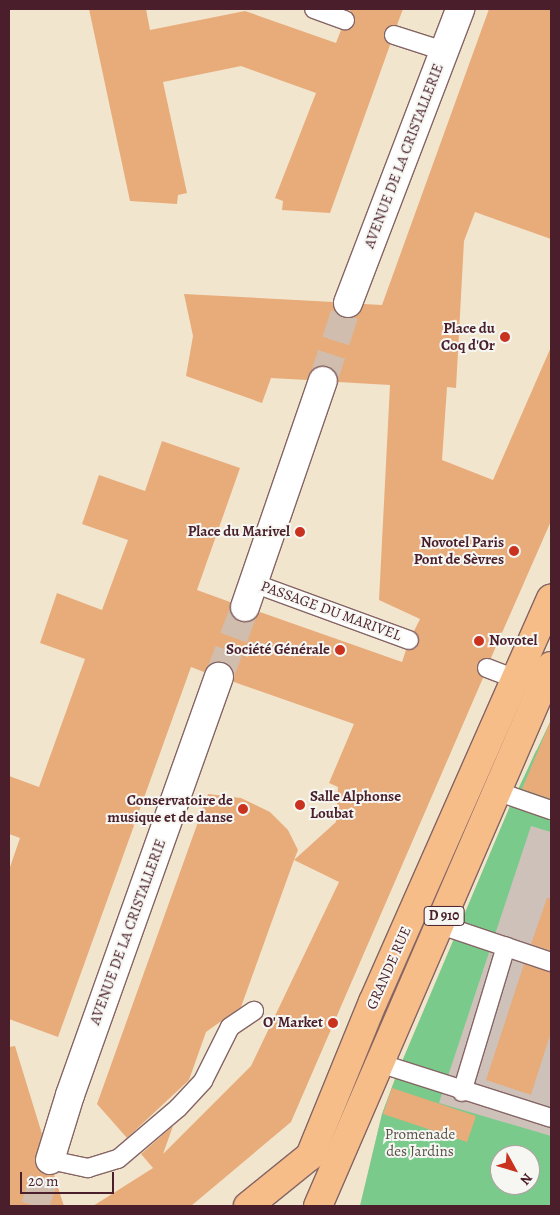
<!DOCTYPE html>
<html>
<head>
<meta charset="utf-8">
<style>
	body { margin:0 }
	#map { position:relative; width:560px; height:1215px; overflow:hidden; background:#f2e5ce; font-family:Alegreya,serif }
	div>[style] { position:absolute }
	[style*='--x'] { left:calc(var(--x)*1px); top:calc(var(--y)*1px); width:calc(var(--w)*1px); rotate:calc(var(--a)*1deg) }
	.industrial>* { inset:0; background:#cec1b9 }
	.green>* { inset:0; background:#7aca8b }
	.building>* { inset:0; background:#e8ac7b }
	.street-tunnel>* { height:28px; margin-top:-14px; transform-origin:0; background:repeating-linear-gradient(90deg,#d0bdad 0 28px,transparent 0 42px) }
	.roads { filter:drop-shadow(1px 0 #856464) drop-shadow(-1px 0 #856464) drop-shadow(0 1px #856464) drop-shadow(0 -1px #856464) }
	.lane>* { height:18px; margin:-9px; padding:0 9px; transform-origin:9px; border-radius:9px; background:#fff }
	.street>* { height:28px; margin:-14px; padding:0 14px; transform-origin:14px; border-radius:14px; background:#fff }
	.primary>* { height:28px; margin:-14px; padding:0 14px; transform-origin:14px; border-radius:14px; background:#f7bd88 }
	.dots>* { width:14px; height:14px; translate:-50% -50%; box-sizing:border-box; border:2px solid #f6f6f2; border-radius:50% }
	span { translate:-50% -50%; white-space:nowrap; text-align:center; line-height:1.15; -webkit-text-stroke:4px #f6f6f2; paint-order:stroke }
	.shield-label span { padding:1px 4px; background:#f6f6f2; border:1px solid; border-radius:4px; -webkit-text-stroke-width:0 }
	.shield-label { font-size:14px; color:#4a1f2b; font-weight:700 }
	.street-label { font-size:15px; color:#4a1f2b }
	.poi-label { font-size:15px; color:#4a1f2b; font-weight:700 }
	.right { translate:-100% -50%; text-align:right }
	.left { translate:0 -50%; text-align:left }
	.park-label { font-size:15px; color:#585248 }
	.frame { position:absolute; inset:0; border:10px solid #4a1f2b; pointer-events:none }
	.north { position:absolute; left:490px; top:1145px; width:50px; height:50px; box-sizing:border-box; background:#f6f6f2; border:1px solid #b1a0a2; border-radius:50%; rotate:129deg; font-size:14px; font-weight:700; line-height:20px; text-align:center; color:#4a1f2b }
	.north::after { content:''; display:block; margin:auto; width:18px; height:22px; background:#c8321e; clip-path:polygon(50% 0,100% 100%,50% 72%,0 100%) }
	.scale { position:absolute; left:20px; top:1172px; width:94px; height:22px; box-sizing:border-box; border:2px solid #4a1f2b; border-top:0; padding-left:6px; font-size:15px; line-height:18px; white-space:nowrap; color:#4a1f2b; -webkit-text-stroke:4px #f6f6f2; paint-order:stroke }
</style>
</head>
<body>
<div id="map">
	<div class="industrial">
		<div style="clip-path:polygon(evenodd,536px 750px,551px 755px,551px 1206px,360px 1206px,382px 1114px,398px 1071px,536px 750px,500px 1155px,530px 1155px,530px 1185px,500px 1185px,500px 1155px)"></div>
	</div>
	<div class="green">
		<div style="clip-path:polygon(evenodd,551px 720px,551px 832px,531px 826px,439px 1103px,551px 1136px,551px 1206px,360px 1206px,382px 1114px,398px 1071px,510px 806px,551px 720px,500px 1155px,530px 1155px,530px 1185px,500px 1185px,500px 1155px)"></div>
	</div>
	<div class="building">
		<div style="clip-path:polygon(89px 9px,146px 9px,150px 30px,245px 11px,336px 43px,341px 30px,347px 30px,355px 24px,355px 18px,349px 9px,403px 9px,397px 25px,391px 25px,384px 31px,384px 38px,390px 45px,330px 213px,282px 210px,283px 201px,275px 198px,316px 93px,241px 66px,163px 82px,187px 193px,178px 195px,177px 204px,130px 201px)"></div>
		<div style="clip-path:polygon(489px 9px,551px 9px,551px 239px,475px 212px,464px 241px,456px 388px,447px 387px,442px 460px,493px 480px,551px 347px,551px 521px,491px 658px,485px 658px,477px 664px,477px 670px,483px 678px,291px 1122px,191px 1206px,93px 1206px,153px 1168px,141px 1154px,173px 1126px,163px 1154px,251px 1066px,339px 882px,294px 860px,241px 1007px,206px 1032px,189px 1080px,127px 1138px,97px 1104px,208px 794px,241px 798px,270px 812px,288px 830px,298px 850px,294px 860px,336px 822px,338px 787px,329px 783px,354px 724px,234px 682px,231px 667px,224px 662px,209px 665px,204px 672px,191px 667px,58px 1037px,9px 1019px,9px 870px,20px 838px,9px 834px,9px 776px,39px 787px,85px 659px,40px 643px,57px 593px,102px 610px,119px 564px,128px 540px,82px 524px,99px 475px,145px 491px,162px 441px,240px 468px,197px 590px,230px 602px,233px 617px,240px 622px,255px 619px,260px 612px,402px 662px,406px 650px,416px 648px,419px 639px,414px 631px,420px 619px,379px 600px,390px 385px,338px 382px,334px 370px,321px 366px,312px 370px,307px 380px,271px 378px,262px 403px,186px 376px,193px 336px,184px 294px,333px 302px,336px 313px,350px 318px,358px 315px,364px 304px,382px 305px)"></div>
		<div style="clip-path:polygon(551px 720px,551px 799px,522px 789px)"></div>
		<div style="clip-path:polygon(547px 898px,551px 898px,551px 951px,531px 944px)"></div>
		<div style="clip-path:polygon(524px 964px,551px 972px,551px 1032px,531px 1095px,486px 1080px)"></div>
		<div style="clip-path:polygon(15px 1046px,42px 1134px,35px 1164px,45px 1175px,54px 1175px,64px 1206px,9px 1206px,9px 1047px)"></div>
		<div style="clip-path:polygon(392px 1088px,476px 1116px,467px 1142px,383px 1114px)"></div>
	</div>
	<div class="street-tunnel">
		<div style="--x:323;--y:381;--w:82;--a:-72.2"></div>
		<div style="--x:219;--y:677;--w:75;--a:-69.6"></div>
		<div style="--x:35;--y:1206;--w:48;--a:-71.9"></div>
	</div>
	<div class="roads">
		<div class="lane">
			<div style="--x:314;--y:9;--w:33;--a:20"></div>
			<div style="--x:394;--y:35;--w:52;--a:17.7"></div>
			<div style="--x:253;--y:583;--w:166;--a:20.1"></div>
			<div style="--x:487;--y:668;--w:31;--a:21"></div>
			<div style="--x:496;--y:791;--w:58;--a:19.1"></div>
			<div style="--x:441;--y:925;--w:116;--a:18.6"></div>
			<div style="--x:382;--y:1064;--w:177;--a:17.7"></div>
			<div style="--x:462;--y:1092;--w:152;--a:-73.2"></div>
			<div style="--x:50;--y:1160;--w:39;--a:12"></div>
			<div style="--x:88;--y:1168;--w:31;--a:-17"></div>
			<div style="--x:118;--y:1159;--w:79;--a:-40.4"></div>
			<div style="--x:178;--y:1108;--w:37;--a:-47"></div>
			<div style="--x:203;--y:1081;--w:60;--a:-63.4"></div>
			<div style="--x:230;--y:1027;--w:29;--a:-34"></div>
		</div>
		<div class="street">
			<div style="--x:348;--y:303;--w:315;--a:-69.1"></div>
			<div style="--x:245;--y:607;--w:239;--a:-71"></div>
			<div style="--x:50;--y:1160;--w:68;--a:-72.9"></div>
			<div style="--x:70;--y:1095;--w:444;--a:-70.4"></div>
		</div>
		<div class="primary">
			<div style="--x:248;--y:1206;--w:80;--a:-38.9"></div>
			<div style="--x:310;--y:1156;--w:166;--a:-67.8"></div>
			<div style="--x:373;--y:1002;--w:441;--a:-66.2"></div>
			<div style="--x:318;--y:1206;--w:588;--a:-66.66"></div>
		</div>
	</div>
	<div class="dots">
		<div style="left:505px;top:337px;background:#c8321e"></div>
		<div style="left:300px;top:532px;background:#c8321e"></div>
		<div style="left:514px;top:551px;background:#c8321e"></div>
		<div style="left:479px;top:641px;background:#c8321e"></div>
		<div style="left:340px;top:650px;background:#c8321e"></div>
		<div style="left:300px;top:805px;background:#c8321e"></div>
		<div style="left:243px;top:809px;background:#c8321e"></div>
		<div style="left:333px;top:1023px;background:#c8321e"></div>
	</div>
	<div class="shield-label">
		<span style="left:444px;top:916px">D 910</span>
	</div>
	<div class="street-label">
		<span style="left:404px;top:156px;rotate:-69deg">AVENUE DE LA CRISTALLERIE</span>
		<span style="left:331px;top:611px;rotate:20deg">PASSAGE DU MARIVEL</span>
		<span style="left:128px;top:932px;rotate:-70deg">AVENUE DE LA CRISTALLERIE</span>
		<span style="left:389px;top:968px;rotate:-66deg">GRANDE RUE</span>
	</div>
	<div class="poi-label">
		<span class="right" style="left:495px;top:337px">Place du<br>Coq d'Or</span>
		<span class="right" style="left:290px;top:532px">Place du Marivel</span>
		<span class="right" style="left:504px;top:551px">Novotel Paris<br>Pont de Sèvres</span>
		<span class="left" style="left:489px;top:641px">Novotel</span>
		<span class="right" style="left:330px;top:650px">Société Générale</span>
		<span class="left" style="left:310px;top:805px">Salle Alphonse<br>Loubat</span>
		<span class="right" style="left:233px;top:809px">Conservatoire de<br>musique et de danse</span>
		<span class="right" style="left:323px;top:1023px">O' Market</span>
	</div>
	<div class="park-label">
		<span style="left:420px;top:1143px">Promenade<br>des Jardins</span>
	</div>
	<div class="frame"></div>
	<div class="north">N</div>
	<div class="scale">20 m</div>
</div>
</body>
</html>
